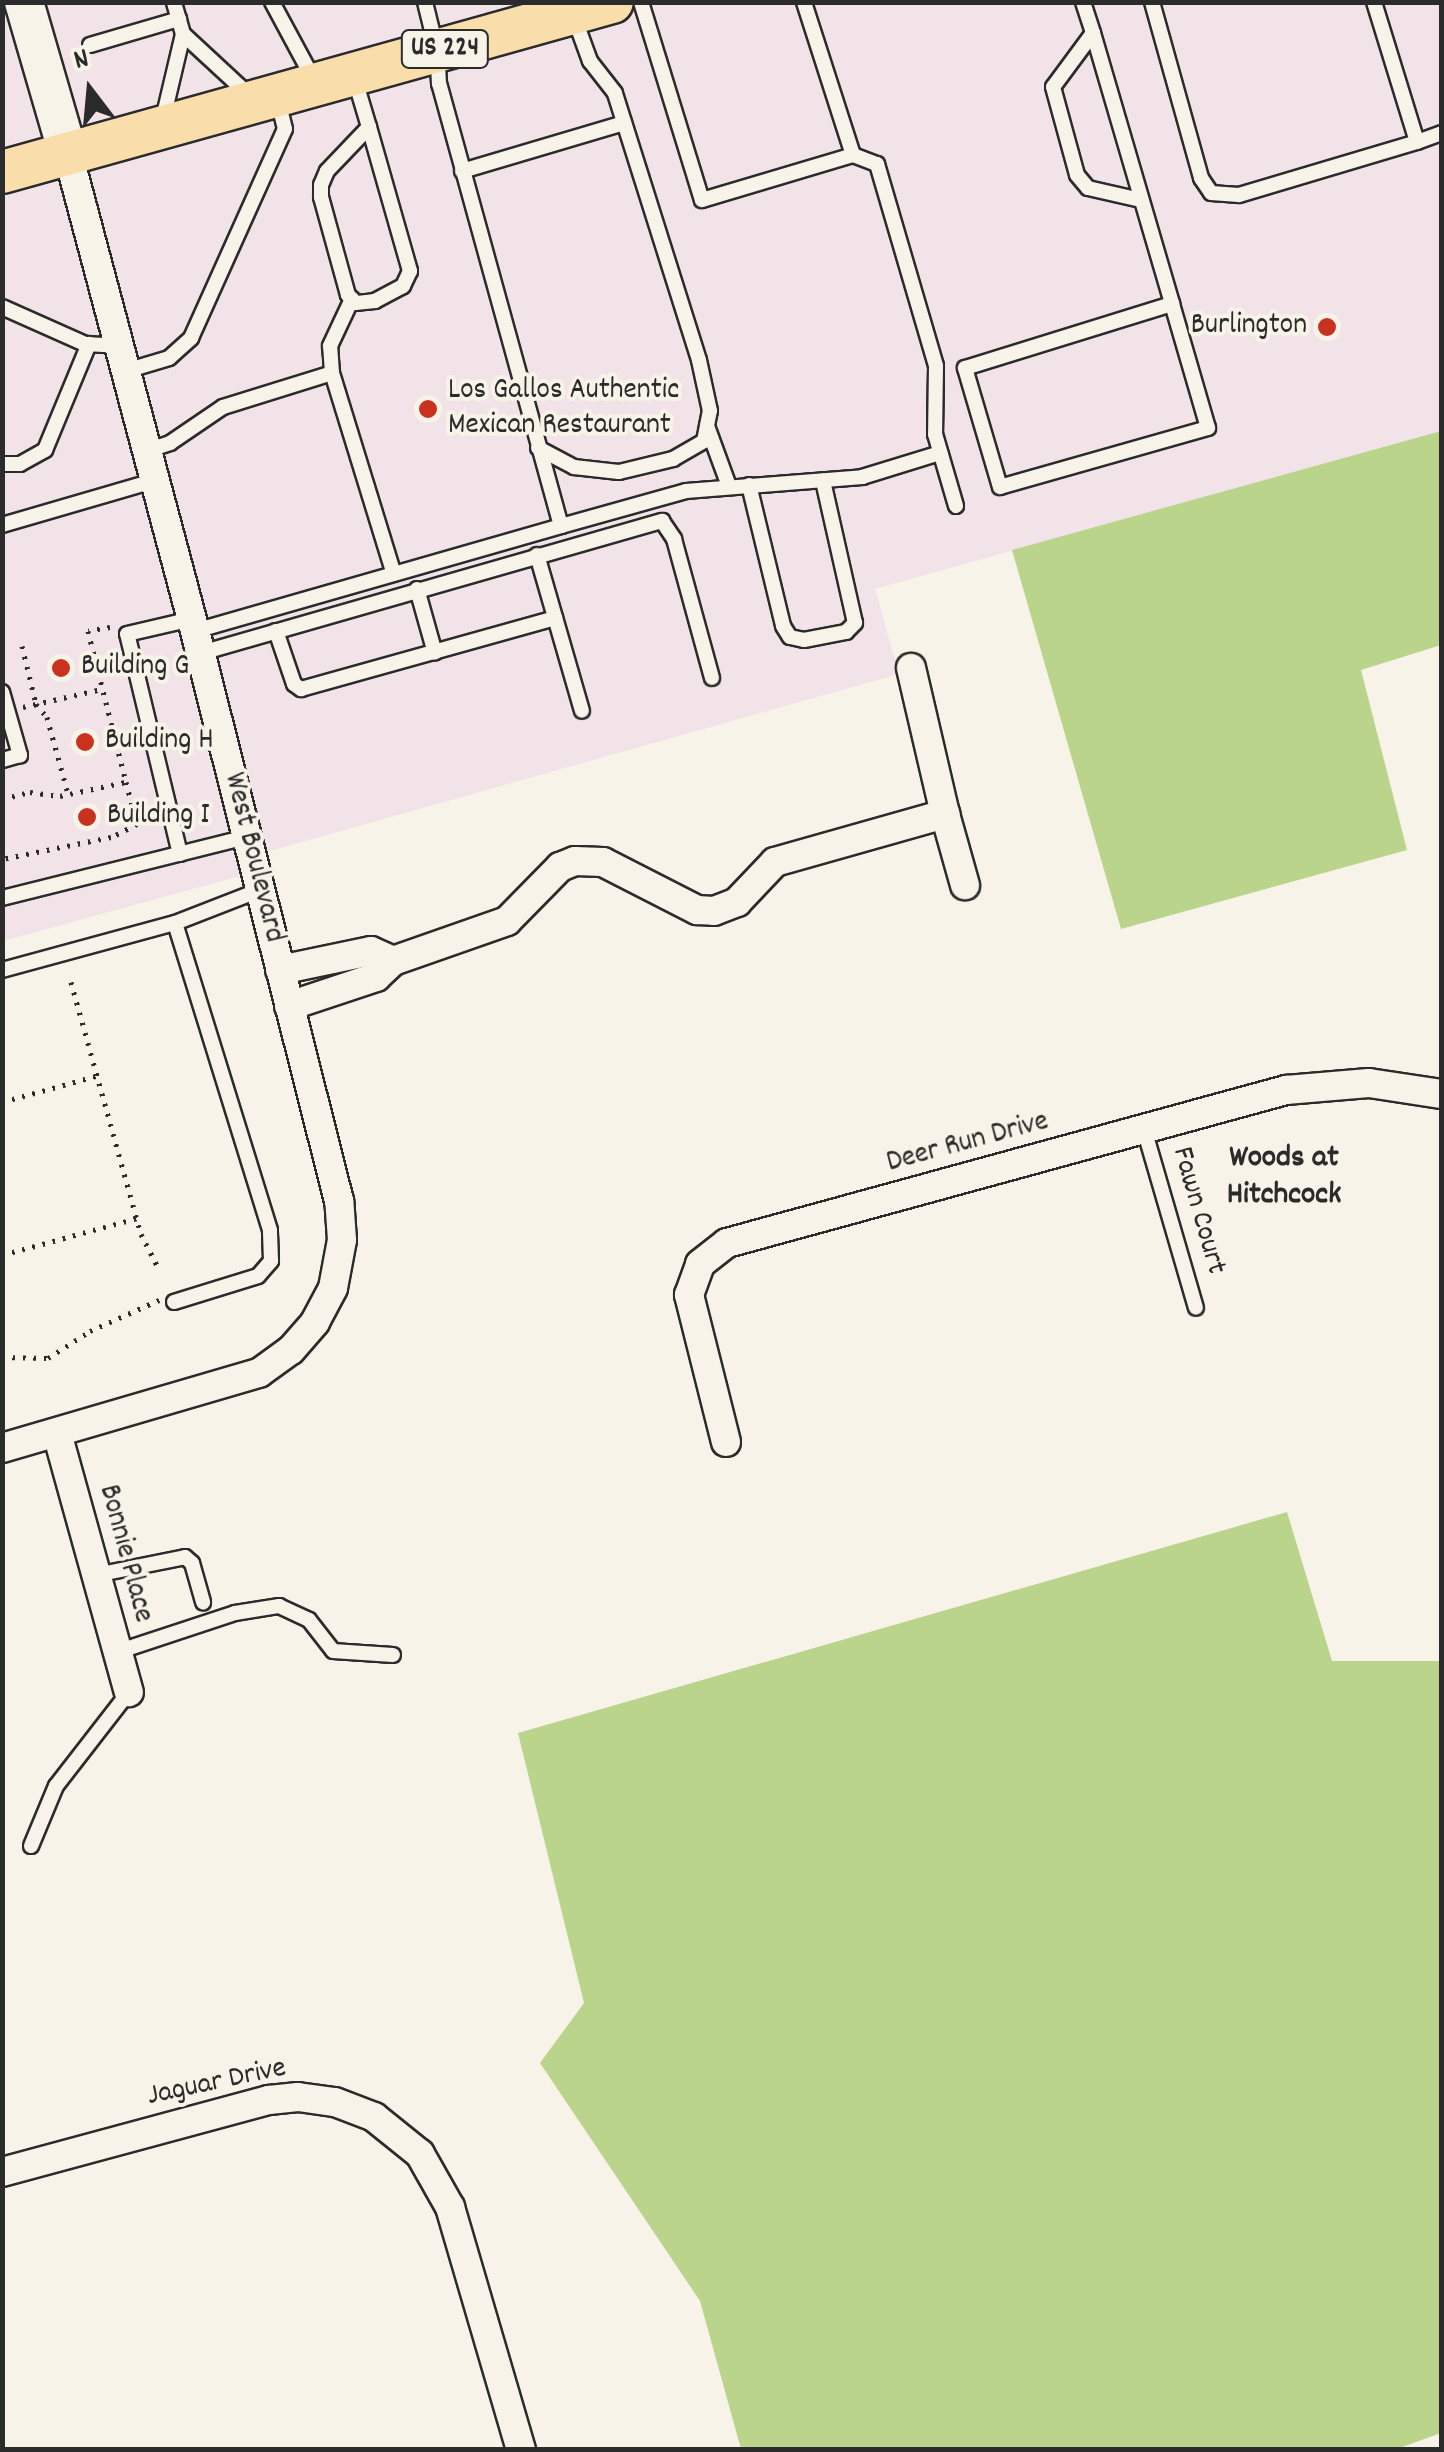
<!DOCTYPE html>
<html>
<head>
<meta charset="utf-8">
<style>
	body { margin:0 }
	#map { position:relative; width:1444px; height:2452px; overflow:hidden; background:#f7f3e8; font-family:Dekko,sans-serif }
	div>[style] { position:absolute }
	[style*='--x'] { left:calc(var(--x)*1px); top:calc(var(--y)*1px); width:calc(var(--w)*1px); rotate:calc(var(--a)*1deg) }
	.built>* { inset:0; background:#f2e3e8 }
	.green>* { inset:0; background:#bad48b }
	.path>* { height:5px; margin-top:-2.5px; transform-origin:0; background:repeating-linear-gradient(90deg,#2b2b2b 0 2.5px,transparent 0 10.5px) }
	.roads { filter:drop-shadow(2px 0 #2b2b2b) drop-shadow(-2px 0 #2b2b2b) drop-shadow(0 2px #2b2b2b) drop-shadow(0 -2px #2b2b2b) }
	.lane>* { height:14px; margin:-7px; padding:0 7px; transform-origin:7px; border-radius:7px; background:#f7f3e8 }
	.street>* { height:28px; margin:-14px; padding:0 14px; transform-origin:14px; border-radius:14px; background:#f7f3e8 }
	.secondary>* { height:38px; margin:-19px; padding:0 19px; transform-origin:19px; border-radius:19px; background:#f7f3e8 }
	.primary>* { height:42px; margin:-21px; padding:0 21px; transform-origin:21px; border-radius:21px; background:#f9deab }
	.dots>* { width:28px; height:28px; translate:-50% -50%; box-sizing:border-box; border:5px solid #f7f3e8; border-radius:50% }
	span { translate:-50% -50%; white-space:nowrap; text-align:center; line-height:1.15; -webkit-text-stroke:8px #f7f3e8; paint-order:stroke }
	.shield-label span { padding:2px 8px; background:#f7f3e8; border:2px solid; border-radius:8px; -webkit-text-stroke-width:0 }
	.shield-label { font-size:28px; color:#2b2b2b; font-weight:700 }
	.poi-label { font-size:30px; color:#2b2b2b }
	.right { translate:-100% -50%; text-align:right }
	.left { translate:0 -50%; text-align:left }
	.street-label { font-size:30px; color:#2b2b2b }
	.neighbourhood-label { font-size:32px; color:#2b2b2b; font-weight:700 }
	.frame { position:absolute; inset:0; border:5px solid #2b2b2b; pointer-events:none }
	.north { position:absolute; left:40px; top:40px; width:100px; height:100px; -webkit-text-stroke:8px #f7f3e8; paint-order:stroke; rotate:344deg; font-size:28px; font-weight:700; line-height:40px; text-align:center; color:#2b2b2b }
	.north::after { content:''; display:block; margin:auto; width:35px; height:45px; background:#2b2b2b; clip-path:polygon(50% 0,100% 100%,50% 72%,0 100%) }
</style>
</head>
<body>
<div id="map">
	<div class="built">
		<div style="clip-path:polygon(3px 3px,1441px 3px,1441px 431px,875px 589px,899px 674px,252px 856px,255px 872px,3px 941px)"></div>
	</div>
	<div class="green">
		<div style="clip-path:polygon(1441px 431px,1441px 645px,1361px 670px,1407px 850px,1121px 929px,1012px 550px)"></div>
		<div style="clip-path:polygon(1287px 1512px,1332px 1661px,1441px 1661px,1441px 2433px,1394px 2450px,741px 2449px,700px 2301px,540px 2063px,584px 2003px,518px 1733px)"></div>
	</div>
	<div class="path">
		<div style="--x:110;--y:627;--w:22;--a:170"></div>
		<div style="--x:88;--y:631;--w:156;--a:75.9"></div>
		<div style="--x:22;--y:646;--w:60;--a:76.4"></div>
		<div style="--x:36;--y:704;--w:17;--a:50"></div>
		<div style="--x:47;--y:717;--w:80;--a:74.7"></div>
		<div style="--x:23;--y:707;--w:81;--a:-12.8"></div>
		<div style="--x:2;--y:799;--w:29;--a:-14"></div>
		<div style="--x:30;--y:792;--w:30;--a:8"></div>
		<div style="--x:60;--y:796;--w:67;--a:-12"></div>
		<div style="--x:126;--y:782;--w:43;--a:75.3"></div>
		<div style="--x:137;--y:824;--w:29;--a:153"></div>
		<div style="--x:111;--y:837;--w:111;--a:168.6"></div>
		<div style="--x:71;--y:982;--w:262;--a:74.5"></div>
		<div style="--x:141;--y:1234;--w:39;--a:63"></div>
		<div style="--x:2;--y:1102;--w:98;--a:-15.5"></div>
		<div style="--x:2;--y:1255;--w:140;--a:-15.3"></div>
		<div style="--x:2;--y:1357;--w:46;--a:1.2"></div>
		<div style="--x:48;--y:1358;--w:50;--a:-32.7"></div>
		<div style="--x:90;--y:1331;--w:76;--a:-24.2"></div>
	</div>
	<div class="roads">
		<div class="lane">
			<div style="--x:272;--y:2;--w:89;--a:61.7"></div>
			<div style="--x:641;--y:2;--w:207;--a:72.9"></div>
			<div style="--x:702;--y:200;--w:158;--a:-16.6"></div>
			<div style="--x:853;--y:155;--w:161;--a:-107.8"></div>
			<div style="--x:1083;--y:2;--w:33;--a:72"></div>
			<div style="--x:1093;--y:33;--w:282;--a:73.7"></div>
			<div style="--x:1172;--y:304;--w:129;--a:73.8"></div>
			<div style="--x:1208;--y:428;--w:216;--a:164.2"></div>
			<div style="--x:1000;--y:487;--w:124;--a:-106.4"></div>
			<div style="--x:965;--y:368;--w:217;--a:-17.2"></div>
			<div style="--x:1152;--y:2;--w:183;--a:74.4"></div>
			<div style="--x:1201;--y:178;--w:18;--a:56"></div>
			<div style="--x:1211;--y:193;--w:28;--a:4"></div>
			<div style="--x:1239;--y:195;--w:186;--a:-16.6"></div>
			<div style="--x:1374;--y:2;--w:146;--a:72.9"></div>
			<div style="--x:1417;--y:142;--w:27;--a:-20"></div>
			<div style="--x:1093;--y:33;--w:67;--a:126.5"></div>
			<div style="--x:1053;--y:87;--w:91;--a:74.7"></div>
			<div style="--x:1077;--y:175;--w:17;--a:50"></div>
			<div style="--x:1088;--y:188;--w:54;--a:12.8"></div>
			<div style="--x:183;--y:34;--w:93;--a:42.8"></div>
			<div style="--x:90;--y:45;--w:93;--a:-16.3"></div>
			<div style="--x:355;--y:80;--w:49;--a:73.4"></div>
			<div style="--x:369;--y:127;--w:150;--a:74.1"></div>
			<div style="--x:410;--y:271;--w:17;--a:115"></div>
			<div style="--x:403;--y:286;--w:32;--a:152"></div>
			<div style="--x:375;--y:301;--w:20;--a:174"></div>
			<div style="--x:355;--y:303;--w:11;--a:-131"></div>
			<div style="--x:348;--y:295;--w:102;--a:-105.4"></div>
			<div style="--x:321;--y:197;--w:12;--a:-90"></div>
			<div style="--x:321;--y:185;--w:15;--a:-67"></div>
			<div style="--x:327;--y:171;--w:61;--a:-46.3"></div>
			<div style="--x:162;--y:123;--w:91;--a:-76.7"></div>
			<div style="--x:183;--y:34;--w:33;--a:-106"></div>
			<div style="--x:853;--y:155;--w:26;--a:21"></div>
			<div style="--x:877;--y:164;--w:210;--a:73.7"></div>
			<div style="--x:936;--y:366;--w:68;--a:90.8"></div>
			<div style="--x:935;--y:434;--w:75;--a:73.7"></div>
			<div style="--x:462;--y:171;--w:169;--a:-16.5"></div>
			<div style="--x:2;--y:307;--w:91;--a:24"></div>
			<div style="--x:85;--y:344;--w:37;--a:3"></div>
			<div style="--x:129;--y:370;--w:42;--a:-16.7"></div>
			<div style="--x:169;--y:358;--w:30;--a:-42"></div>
			<div style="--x:191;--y:338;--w:229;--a:-65.8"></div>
			<div style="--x:285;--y:129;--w:29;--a:-104"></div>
			<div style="--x:332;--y:373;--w:210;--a:72.9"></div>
			<div style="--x:707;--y:426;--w:64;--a:69.9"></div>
			<div style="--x:538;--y:448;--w:41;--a:27.8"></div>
			<div style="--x:574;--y:467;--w:45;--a:6.3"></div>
			<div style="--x:619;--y:472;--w:56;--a:-13.5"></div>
			<div style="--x:673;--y:459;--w:36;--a:-30"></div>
			<div style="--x:704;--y:441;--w:31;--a:-79"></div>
			<div style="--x:710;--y:411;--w:52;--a:-102.2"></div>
			<div style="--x:699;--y:360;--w:280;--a:-107.5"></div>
			<div style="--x:615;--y:93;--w:41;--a:-128"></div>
			<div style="--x:590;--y:61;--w:47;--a:-110"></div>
			<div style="--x:149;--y:450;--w:22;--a:-18"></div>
			<div style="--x:170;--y:443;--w:64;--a:-34.2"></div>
			<div style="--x:223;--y:407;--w:114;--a:-17.3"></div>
			<div style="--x:332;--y:373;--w:27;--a:-94"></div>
			<div style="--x:330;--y:346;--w:52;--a:-64.9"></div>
			<div style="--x:2;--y:464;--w:18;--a:0"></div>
			<div style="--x:20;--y:464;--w:29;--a:-29"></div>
			<div style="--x:45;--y:450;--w:115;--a:-67.5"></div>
			<div style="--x:749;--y:485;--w:145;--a:76.4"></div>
			<div style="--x:783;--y:626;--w:13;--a:58"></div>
			<div style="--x:790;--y:637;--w:14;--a:12"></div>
			<div style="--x:804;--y:640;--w:43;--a:-10.8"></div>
			<div style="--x:846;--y:632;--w:13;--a:-45"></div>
			<div style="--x:855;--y:623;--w:146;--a:-102.7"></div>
			<div style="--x:2;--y:525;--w:161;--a:-16.2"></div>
			<div style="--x:561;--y:526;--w:130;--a:-15.6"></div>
			<div style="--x:686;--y:491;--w:177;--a:-4.5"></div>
			<div style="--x:862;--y:477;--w:82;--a:-17.1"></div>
			<div style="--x:537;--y:555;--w:162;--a:73.9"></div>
			<div style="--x:417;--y:589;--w:66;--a:74.3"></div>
			<div style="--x:195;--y:631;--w:381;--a:-16"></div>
			<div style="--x:561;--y:526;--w:459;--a:-105.4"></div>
			<div style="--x:439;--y:84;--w:33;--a:-93"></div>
			<div style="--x:437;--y:51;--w:50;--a:-103.8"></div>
			<div style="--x:276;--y:631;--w:56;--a:71.2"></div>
			<div style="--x:294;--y:684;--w:9;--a:36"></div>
			<div style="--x:301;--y:689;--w:264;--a:-15.6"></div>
			<div style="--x:201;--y:653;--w:480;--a:-16"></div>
			<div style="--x:662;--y:521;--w:22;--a:56"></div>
			<div style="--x:674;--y:539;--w:144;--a:74.7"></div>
			<div style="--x:2;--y:692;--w:66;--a:74.1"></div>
			<div style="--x:20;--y:755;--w:19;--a:164"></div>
			<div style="--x:180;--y:854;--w:226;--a:-103.5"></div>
			<div style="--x:127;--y:634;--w:67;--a:-13"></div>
			<div style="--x:2;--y:898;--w:252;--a:-14"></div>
			<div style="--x:2;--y:970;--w:179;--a:-15.2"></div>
			<div style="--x:175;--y:923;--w:91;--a:-21.2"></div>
			<div style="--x:1144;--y:1129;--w:186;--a:73.8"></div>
			<div style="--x:174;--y:1302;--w:88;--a:-17.2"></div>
			<div style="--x:258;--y:1276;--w:20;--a:-49"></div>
			<div style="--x:271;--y:1261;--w:31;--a:-92"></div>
			<div style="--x:270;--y:1230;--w:321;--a:-107.2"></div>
			<div style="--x:96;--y:1575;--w:91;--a:-11.4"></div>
			<div style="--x:185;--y:1557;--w:9;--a:41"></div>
			<div style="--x:192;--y:1563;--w:41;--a:74.2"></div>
			<div style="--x:117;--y:1652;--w:124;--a:-18.3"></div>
			<div style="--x:235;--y:1613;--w:45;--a:-9"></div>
			<div style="--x:279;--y:1606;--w:33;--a:25"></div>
			<div style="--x:309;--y:1620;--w:39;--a:52"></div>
			<div style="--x:333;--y:1651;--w:60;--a:3.8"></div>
			<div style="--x:31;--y:1846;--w:65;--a:-67.4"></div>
			<div style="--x:56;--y:1786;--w:119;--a:-52.2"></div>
		</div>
		<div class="street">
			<div style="--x:945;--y:814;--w:74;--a:74.3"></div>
			<div style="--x:280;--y:970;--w:93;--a:-11.8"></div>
			<div style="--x:371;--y:951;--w:24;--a:24"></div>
			<div style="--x:289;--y:1006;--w:92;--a:-18.4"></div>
			<div style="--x:376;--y:977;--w:23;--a:-43"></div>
			<div style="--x:393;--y:961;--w:121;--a:-19.3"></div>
			<div style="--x:507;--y:921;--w:76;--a:-45.5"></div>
			<div style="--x:560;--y:867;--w:16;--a:-22"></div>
			<div style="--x:575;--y:861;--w:28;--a:2"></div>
			<div style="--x:603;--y:862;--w:106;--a:27.1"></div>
			<div style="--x:697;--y:910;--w:17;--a:3"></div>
			<div style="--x:714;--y:911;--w:25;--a:-21"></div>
			<div style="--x:737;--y:902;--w:55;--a:-46.5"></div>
			<div style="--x:775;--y:862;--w:177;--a:-15.8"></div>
			<div style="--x:945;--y:814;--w:150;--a:-103.1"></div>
			<div style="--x:57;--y:1433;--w:269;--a:74.5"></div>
			<div style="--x:726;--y:1442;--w:152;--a:-104.1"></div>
			<div style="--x:689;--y:1295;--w:33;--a:-70"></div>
			<div style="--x:700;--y:1264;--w:34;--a:-38"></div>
			<div style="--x:727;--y:1243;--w:580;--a:-15.31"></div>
			<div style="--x:1286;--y:1090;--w:83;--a:-4.8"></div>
			<div style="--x:1369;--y:1083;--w:74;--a:8.6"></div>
			<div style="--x:2;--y:1448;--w:268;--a:-16.3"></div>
			<div style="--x:259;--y:1373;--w:39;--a:-36"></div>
			<div style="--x:291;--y:1350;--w:37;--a:-49"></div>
			<div style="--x:315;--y:1322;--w:38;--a:-62"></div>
			<div style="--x:333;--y:1288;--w:49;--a:-79.4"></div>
			<div style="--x:342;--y:1240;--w:39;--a:-94"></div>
			<div style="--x:339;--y:1201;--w:588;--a:-104.18"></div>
			<div style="--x:195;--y:631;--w:495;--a:-104.9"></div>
			<div style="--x:2;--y:2172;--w:277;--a:-15.1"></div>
			<div style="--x:269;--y:2100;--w:29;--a:-6"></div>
			<div style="--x:298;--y:2097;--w:37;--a:8"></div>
			<div style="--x:335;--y:2102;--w:42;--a:21"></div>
			<div style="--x:374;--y:2117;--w:59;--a:38.8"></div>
			<div style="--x:420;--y:2154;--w:61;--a:60.5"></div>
			<div style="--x:450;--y:2207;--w:253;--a:73.7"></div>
		</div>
		<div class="secondary">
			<div style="--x:24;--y:2;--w:157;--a:73.8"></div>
		</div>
		<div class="primary">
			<div style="--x:2;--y:172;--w:633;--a:-15.57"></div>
		</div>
	</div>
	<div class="dots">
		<div style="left:1327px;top:327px;background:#c8321e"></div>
		<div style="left:428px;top:409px;background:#c8321e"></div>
		<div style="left:61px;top:668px;background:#c8321e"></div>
		<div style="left:85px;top:742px;background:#c8321e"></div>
		<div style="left:87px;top:817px;background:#c8321e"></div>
	</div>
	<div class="shield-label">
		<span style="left:445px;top:49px">US 224</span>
	</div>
	<div class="poi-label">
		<span class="right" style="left:1307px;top:327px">Burlington</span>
		<span class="left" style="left:448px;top:409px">Los Gallos Authentic<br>Mexican Restaurant</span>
		<span class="left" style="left:81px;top:668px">Building G</span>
		<span class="left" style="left:105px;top:742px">Building H</span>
		<span class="left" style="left:107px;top:817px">Building I</span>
	</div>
	<div class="street-label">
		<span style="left:252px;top:858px;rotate:76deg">West Boulevard</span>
		<span style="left:968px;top:1144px;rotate:-15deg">Deer Run Drive</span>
		<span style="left:1197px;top:1211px;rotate:74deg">Fawn Court</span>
		<span style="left:124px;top:1554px;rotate:75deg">Bonnie Place</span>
		<span style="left:217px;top:2084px;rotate:-12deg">Jaguar Drive</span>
	</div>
	<div class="neighbourhood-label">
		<span style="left:1284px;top:1178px">Woods at<br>Hitchcock</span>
	</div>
	<div class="frame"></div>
	<div class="north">N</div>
</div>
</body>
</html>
